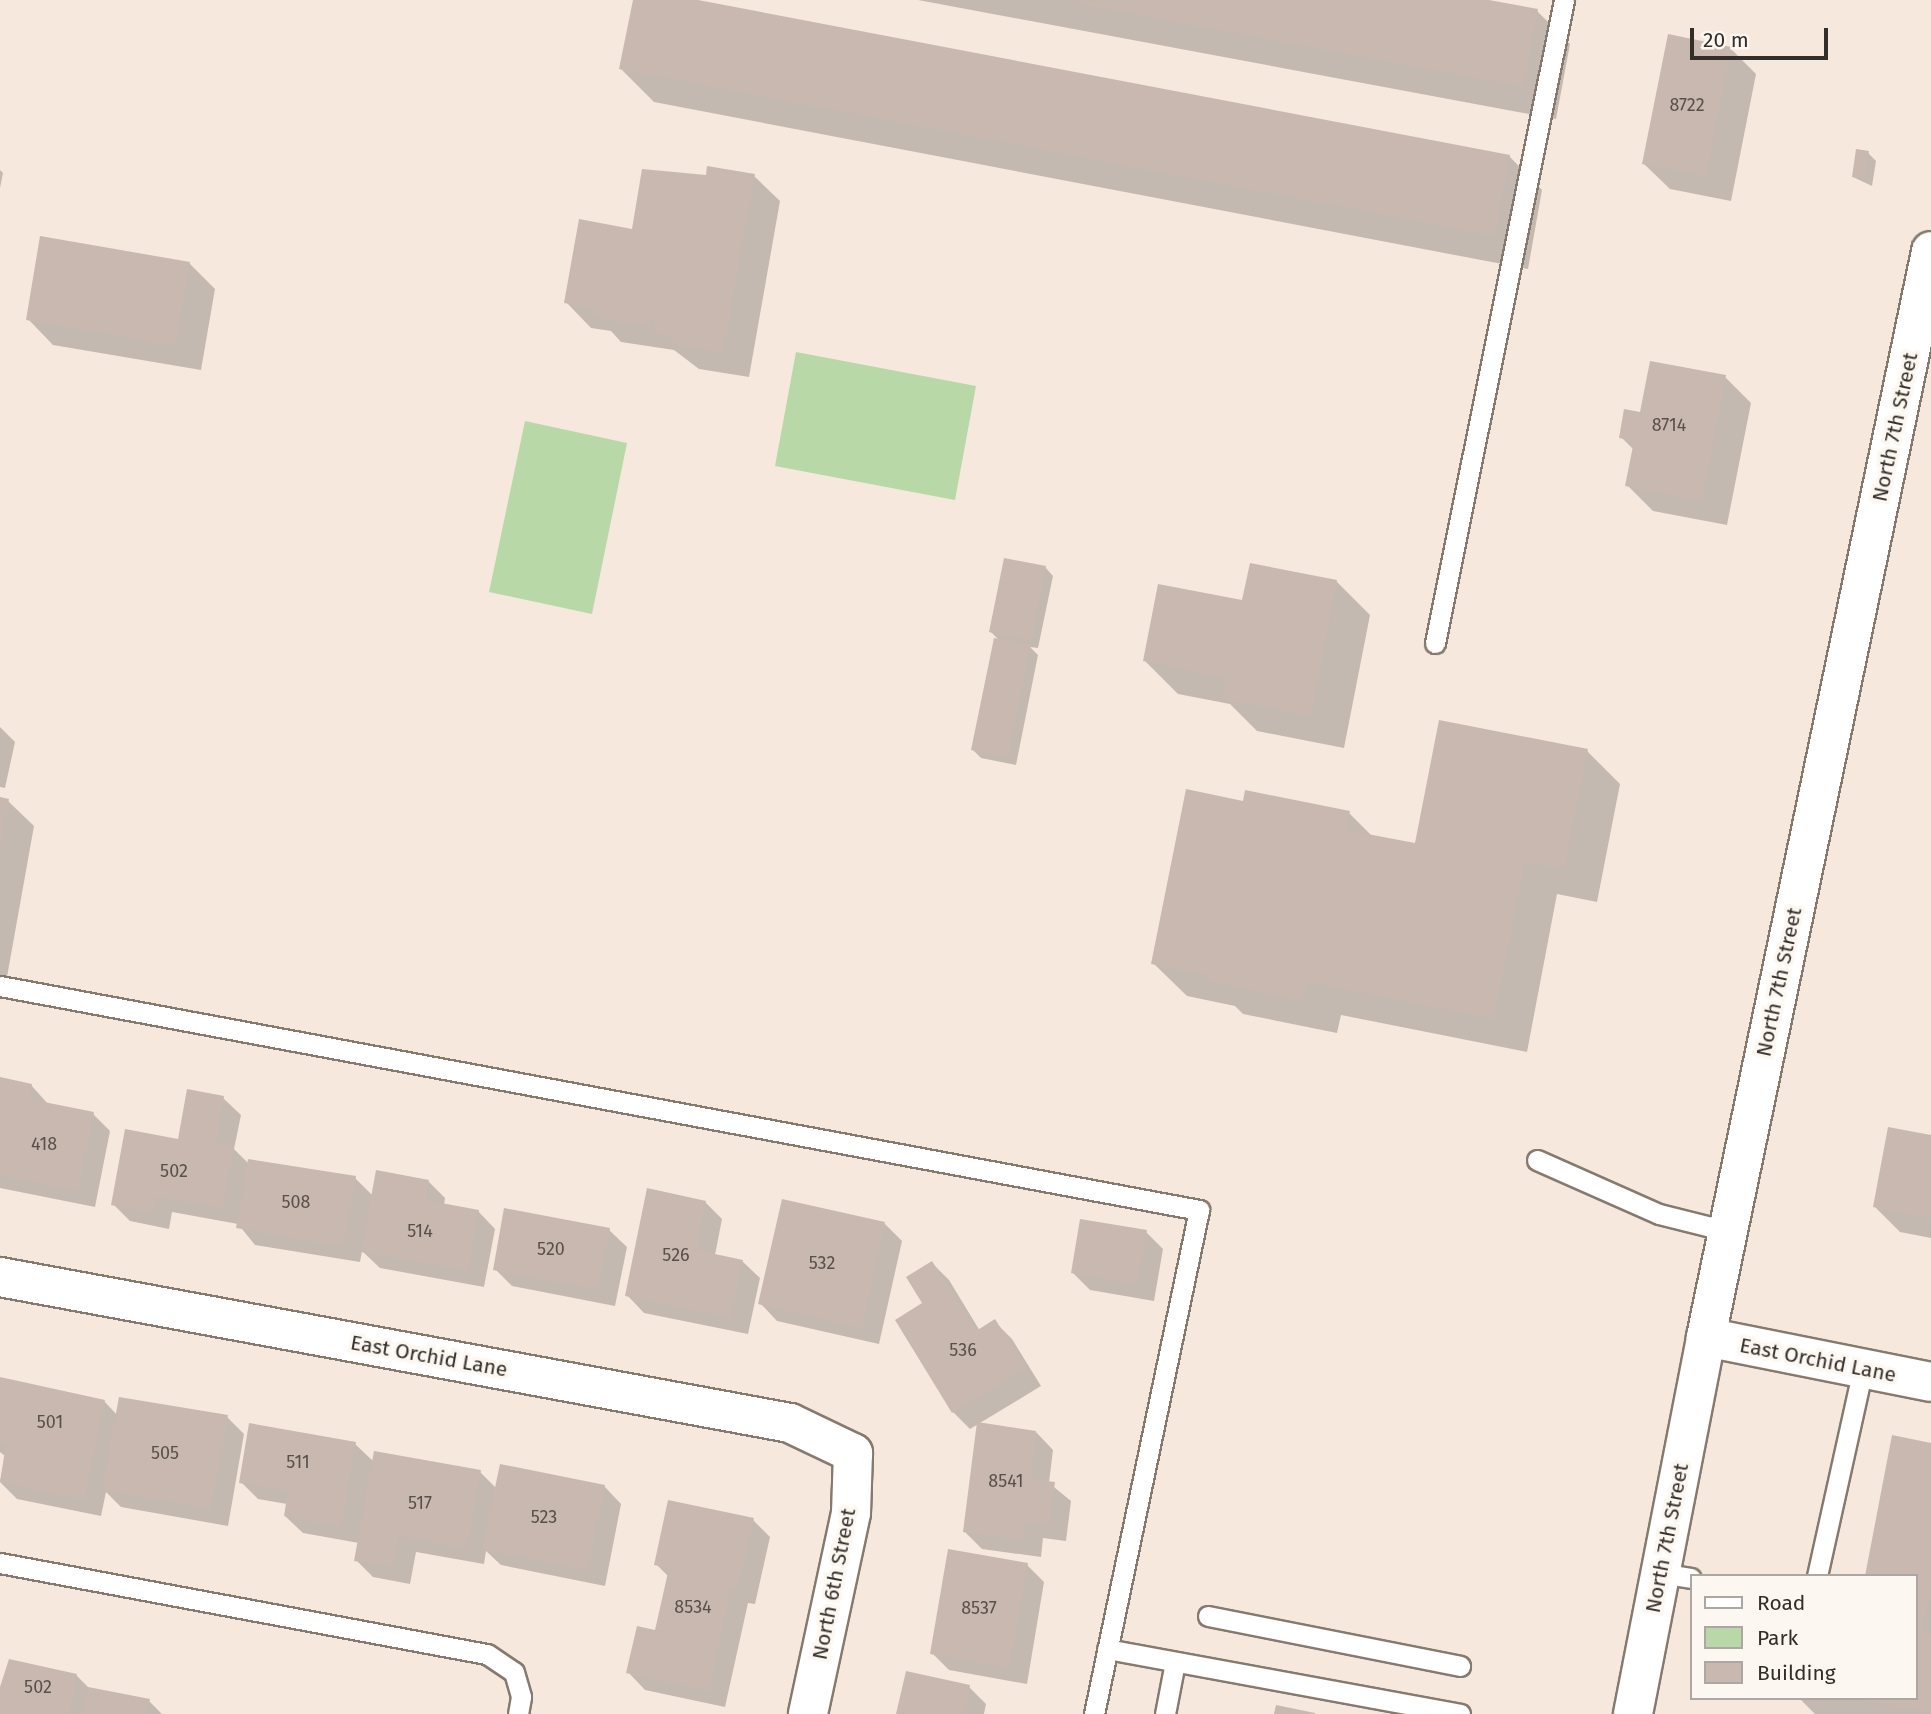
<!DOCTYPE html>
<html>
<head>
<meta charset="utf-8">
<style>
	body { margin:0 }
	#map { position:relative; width:1931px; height:1714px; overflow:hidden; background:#f6e8dc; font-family:"Fira Sans",sans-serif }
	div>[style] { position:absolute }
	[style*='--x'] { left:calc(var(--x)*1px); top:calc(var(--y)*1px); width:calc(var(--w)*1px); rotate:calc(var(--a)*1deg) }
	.green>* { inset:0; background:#b9d8a7 }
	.shadow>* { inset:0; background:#0003 }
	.building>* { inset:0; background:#c9b8b0 }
	.roads { filter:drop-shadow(2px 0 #867a6e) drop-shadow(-2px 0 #867a6e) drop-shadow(0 2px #867a6e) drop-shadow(0 -2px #867a6e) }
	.service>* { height:19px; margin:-9.5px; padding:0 9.5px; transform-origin:9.5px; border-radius:9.5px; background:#fff }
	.minor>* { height:38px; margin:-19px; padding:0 19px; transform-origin:19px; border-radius:19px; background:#fff }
	.primary>* { height:38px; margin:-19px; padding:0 19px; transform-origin:19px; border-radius:19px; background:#fff }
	span { translate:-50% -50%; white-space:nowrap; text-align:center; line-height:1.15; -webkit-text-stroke:7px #fdf7f2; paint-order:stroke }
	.number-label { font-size:18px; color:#58504b }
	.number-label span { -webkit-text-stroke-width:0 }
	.street-label { font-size:21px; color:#332e29 }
	.legend { position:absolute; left:1690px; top:1574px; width:228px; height:126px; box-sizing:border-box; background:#fdf7f2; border:2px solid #aca7a2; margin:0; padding:9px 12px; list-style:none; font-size:21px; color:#332e29 }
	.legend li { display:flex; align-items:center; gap:14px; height:35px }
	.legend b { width:35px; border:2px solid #aca7a2 }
	.scale { position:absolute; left:1690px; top:28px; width:138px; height:32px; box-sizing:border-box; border:4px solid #332e29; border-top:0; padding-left:9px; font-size:21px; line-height:24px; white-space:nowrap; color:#332e29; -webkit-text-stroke:5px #fdf7f2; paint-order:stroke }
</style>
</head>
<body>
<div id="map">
	<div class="green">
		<div style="clip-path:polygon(796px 352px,976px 386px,955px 500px,775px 466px)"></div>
		<div style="clip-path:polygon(525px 421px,627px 443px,592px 614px,489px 592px)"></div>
	</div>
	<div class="shadow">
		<div style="clip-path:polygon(634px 0,689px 0,1509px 156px,1542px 190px,1528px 269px,654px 102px,621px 69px)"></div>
		<div style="clip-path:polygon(918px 0,1479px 0,1537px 11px,1570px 44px,1556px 119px)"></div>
		<div style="clip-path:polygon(1730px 48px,1756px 74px,1731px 201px,1670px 189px,1644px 164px)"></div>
		<div style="clip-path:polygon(1868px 153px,1876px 161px,1872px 186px,1853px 177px)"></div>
		<div style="clip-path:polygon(0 170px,3px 173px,0 188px)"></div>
		<div style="clip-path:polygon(754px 176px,780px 201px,749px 377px,699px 369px,674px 350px,621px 342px,611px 331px,591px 328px,566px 302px,707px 177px)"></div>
		<div style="clip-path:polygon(189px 263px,215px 289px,201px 370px,53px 345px,28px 319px)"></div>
		<div style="clip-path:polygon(1725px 377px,1751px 403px,1727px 525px,1653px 511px,1627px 485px,1634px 450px,1621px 437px,1641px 414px)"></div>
		<div style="clip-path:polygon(1045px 567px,1053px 576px,1038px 648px,1030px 647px,1038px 655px,1016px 765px,981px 758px,973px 750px,1000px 641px,991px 632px)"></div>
		<div style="clip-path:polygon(1337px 582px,1370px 615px,1344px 748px,1257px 731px,1230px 704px,1178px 694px,1145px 661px,1244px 602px)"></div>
		<div style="clip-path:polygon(0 727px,15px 742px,5px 788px,0 787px)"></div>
		<div style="clip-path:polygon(1587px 751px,1620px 784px,1597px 902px,1557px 894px,1527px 1052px,1341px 1015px,1337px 1033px,1243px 1014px,1235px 1006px,1187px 996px,1153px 963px,1245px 803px,1349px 813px,1373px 837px,1416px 846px)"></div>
		<div style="clip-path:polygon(0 799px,8px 801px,34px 826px,7px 977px,0 976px)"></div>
		<div style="clip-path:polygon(0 1079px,31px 1085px,48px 1104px,93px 1114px,110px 1131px,95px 1207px,0 1188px)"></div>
		<div style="clip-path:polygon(223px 1098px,241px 1115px,234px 1149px,249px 1164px,355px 1178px,373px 1196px,428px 1181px,445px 1198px,444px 1205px,478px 1211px,495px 1229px,484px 1287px,380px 1268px,362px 1251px,360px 1262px,255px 1245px,238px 1224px,172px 1212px,169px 1229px,130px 1221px,113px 1204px)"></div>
		<div style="clip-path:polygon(1931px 1137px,1931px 1238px,1900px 1232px,1874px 1206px)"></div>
		<div style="clip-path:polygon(705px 1202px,722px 1219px,715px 1255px,742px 1261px,760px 1278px,748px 1334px,644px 1313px,627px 1295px)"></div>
		<div style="clip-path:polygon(885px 1224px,902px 1241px,879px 1344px,777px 1321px,760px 1303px)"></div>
		<div style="clip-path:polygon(609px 1230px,627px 1247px,615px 1306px,512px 1286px,495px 1269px)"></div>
		<div style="clip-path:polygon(1146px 1232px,1163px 1249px,1154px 1301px,1090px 1290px,1073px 1273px)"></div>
		<div style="clip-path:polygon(932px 1263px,949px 1280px,980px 1331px,995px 1322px,1012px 1339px,1041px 1386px,970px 1429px,953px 1412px,925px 1304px)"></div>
		<div style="clip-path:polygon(0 1379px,105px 1402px,117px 1415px,227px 1417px,244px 1434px,228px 1526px,121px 1507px,106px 1492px,101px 1516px,17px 1499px,0 1482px,5px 1456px,0 1452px)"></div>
		<div style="clip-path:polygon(1036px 1432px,1053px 1450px,1049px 1483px,1071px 1501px,1066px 1541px,1043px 1538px,1041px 1557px,982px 1549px,965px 1532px)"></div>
		<div style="clip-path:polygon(355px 1444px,374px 1462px,480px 1472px,496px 1488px,604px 1486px,621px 1504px,605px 1586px,501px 1565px,486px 1551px,484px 1564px,416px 1552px,410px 1584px,373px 1577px,356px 1560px,359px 1543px,303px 1533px,285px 1516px,287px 1504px,258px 1499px,241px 1482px)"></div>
		<div style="clip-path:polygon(1931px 1444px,1931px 1714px,1815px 1714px,1799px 1698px,1915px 1698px)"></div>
		<div style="clip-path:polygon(753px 1520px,770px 1537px,755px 1604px,748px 1603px,725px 1707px,645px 1690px,628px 1672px,657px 1632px,669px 1577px,656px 1564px)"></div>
		<div style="clip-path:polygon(1027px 1565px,1044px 1582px,1027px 1684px,949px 1670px,932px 1653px)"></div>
		<div style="clip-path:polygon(76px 1675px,90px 1689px,149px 1701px,162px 1714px,0 1714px,0 1688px)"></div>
		<div style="clip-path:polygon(969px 1687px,986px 1704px,984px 1714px,898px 1714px)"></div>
	</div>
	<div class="building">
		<div style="clip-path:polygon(633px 0,698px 0,1510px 155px,1495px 236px,619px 69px)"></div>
		<div style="clip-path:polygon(1489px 0,1538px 9px,1523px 87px,1065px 1px)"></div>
		<div style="clip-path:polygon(1668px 34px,1731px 47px,1706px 176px,1642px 164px)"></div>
		<div style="clip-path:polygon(1856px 149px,1869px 151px,1864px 179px,1852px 177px)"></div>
		<div style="clip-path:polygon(707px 166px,755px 174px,723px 353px,671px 344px,673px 336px,654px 333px,656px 319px,650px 318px,649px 326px,593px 317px,595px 308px,564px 303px,579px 219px,632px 229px,642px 169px,706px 175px)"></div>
		<div style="clip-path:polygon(40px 236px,190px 262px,175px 346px,26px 320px)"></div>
		<div style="clip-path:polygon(1650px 361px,1726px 375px,1702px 501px,1625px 486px,1634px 441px,1619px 438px,1624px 409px,1640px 412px)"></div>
		<div style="clip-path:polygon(1004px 558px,1046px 566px,1031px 641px,989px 632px)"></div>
		<div style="clip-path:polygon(1250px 563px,1337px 580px,1311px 716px,1222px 699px,1226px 678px,1143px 661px,1158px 584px,1242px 600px)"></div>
		<div style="clip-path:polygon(994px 638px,1031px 645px,1008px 758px,971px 750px)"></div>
		<div style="clip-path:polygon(1439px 720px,1588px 749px,1564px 869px,1525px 862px,1494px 1019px,1308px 982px,1304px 1001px,1208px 981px,1209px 975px,1151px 964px,1186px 789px,1243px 801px,1245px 790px,1350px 811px,1346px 830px,1415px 843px)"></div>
		<div style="clip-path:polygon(0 797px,9px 799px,1px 843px,0 843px)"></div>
		<div style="clip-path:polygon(0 1077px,32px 1084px,29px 1099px,94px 1112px,78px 1191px,0 1175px)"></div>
		<div style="clip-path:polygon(187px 1089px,224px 1096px,216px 1143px,234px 1146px,223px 1208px,155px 1196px,152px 1213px,111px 1205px,125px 1129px,178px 1139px)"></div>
		<div style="clip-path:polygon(1888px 1127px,1931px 1135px,1931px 1218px,1873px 1207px)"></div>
		<div style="clip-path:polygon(248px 1159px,356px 1176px,343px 1246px,236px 1228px)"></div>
		<div style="clip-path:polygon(376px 1170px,429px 1180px,425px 1200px,479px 1210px,468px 1271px,361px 1252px)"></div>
		<div style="clip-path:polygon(647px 1188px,706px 1201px,696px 1250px,743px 1260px,731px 1318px,625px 1296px)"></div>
		<div style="clip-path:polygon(782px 1199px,885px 1222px,862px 1328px,758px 1304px)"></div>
		<div style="clip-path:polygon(504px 1208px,610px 1228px,598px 1290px,493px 1270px)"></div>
		<div style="clip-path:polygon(1080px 1219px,1147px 1230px,1138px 1285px,1071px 1273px)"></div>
		<div style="clip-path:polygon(932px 1261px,976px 1331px,995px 1319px,1026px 1368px,952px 1413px,895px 1320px,922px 1303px,906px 1277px)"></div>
		<div style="clip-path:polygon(0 1377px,105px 1400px,84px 1500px,0 1482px,6px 1444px,0 1443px)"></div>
		<div style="clip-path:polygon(119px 1397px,228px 1415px,211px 1509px,102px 1490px)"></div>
		<div style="clip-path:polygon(977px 1422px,1036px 1431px,1030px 1479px,1055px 1482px,1049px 1525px,1026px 1522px,1024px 1540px,963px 1532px)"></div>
		<div style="clip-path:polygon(249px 1423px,356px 1442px,341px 1527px,284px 1516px,288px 1491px,239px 1483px)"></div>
		<div style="clip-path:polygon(1892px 1435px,1931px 1443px,1931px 1588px,1922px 1632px,1931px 1634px,1931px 1712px,1865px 1700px,1915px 1698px,1915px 1576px,1865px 1576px)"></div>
		<div style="clip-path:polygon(374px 1451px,481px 1470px,467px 1548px,399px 1536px,393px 1567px,354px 1561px)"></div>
		<div style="clip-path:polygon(500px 1464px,605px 1485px,588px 1570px,482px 1549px)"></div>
		<div style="clip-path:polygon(668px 1500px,754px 1518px,738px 1588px,731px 1587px,709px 1691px,626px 1673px,637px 1626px,655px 1630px,669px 1568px,654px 1565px)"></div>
		<div style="clip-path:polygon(948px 1549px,1028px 1563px,1010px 1668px,930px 1654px)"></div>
		<div style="clip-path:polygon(9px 1659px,77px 1674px,69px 1714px,0 1714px,0 1687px)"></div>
		<div style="clip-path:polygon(906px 1671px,970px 1685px,964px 1714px,896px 1714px)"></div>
		<div style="clip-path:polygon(88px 1687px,150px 1699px,147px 1714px,82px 1714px)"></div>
		<div style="clip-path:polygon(1276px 1705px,1315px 1713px,1315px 1714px,1274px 1714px)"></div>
	</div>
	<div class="roads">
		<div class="service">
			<div style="--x:1435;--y:643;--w:656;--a:-78.66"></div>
			<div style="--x:0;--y:986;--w:1220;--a:10.58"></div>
			<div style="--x:1199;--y:1210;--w:515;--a:101.77"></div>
			<div style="--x:1537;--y:1160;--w:133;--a:23.9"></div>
			<div style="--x:1659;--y:1214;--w:70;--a:14"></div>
			<div style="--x:0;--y:1563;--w:495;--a:10.6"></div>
			<div style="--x:487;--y:1654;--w:32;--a:34"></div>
			<div style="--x:514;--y:1672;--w:26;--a:74"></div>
			<div style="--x:521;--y:1697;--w:17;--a:100"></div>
			<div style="--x:1660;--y:1573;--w:31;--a:9"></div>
			<div style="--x:1817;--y:1576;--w:212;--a:-77.5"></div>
			<div style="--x:1208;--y:1616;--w:257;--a:11.2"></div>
			<div style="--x:1107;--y:1649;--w:359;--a:10.4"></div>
			<div style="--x:1165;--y:1714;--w:53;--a:-79.1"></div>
		</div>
		<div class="minor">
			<div style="--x:0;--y:1277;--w:803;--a:10.47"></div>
			<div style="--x:790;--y:1423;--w:70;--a:25.5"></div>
			<div style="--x:853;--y:1453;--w:60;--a:91.9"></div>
			<div style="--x:851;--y:1513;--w:206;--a:102.1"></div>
			<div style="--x:1706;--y:1337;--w:229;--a:11.3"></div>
		</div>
		<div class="primary">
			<div style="--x:1633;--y:1714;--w:384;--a:-79"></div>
			<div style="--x:1706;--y:1337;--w:1109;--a:-78.29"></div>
		</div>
	</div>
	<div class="number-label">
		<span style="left:1687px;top:105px">8722</span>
		<span style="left:1669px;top:425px">8714</span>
		<span style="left:44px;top:1144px">418</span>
		<span style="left:174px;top:1171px">502</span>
		<span style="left:296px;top:1202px">508</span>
		<span style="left:420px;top:1231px">514</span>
		<span style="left:551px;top:1249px">520</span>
		<span style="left:676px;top:1255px">526</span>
		<span style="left:822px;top:1263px">532</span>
		<span style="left:963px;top:1350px">536</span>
		<span style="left:50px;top:1422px">501</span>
		<span style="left:165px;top:1453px">505</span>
		<span style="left:298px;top:1462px">511</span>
		<span style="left:1006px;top:1481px">8541</span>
		<span style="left:420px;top:1503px">517</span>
		<span style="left:544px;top:1517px">523</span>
		<span style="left:693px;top:1607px">8534</span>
		<span style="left:979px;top:1608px">8537</span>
		<span style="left:38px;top:1687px">502</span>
	</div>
	<div class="street-label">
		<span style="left:1895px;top:427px;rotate:-78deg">North 7th Street</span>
		<span style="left:1779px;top:982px;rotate:-78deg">North 7th Street</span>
		<span style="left:429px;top:1356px;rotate:10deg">East Orchid Lane</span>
		<span style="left:1818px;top:1360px;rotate:11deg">East Orchid Lane</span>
		<span style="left:1667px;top:1538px;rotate:-79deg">North 7th Street</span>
		<span style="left:834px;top:1584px;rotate:-79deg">North 6th Street</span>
	</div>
	<ul class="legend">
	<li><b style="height:9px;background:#fff"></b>Road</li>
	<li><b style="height:19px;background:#b9d8a7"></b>Park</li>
	<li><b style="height:19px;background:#c9b8b0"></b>Building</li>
	</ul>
	<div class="scale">20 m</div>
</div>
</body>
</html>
